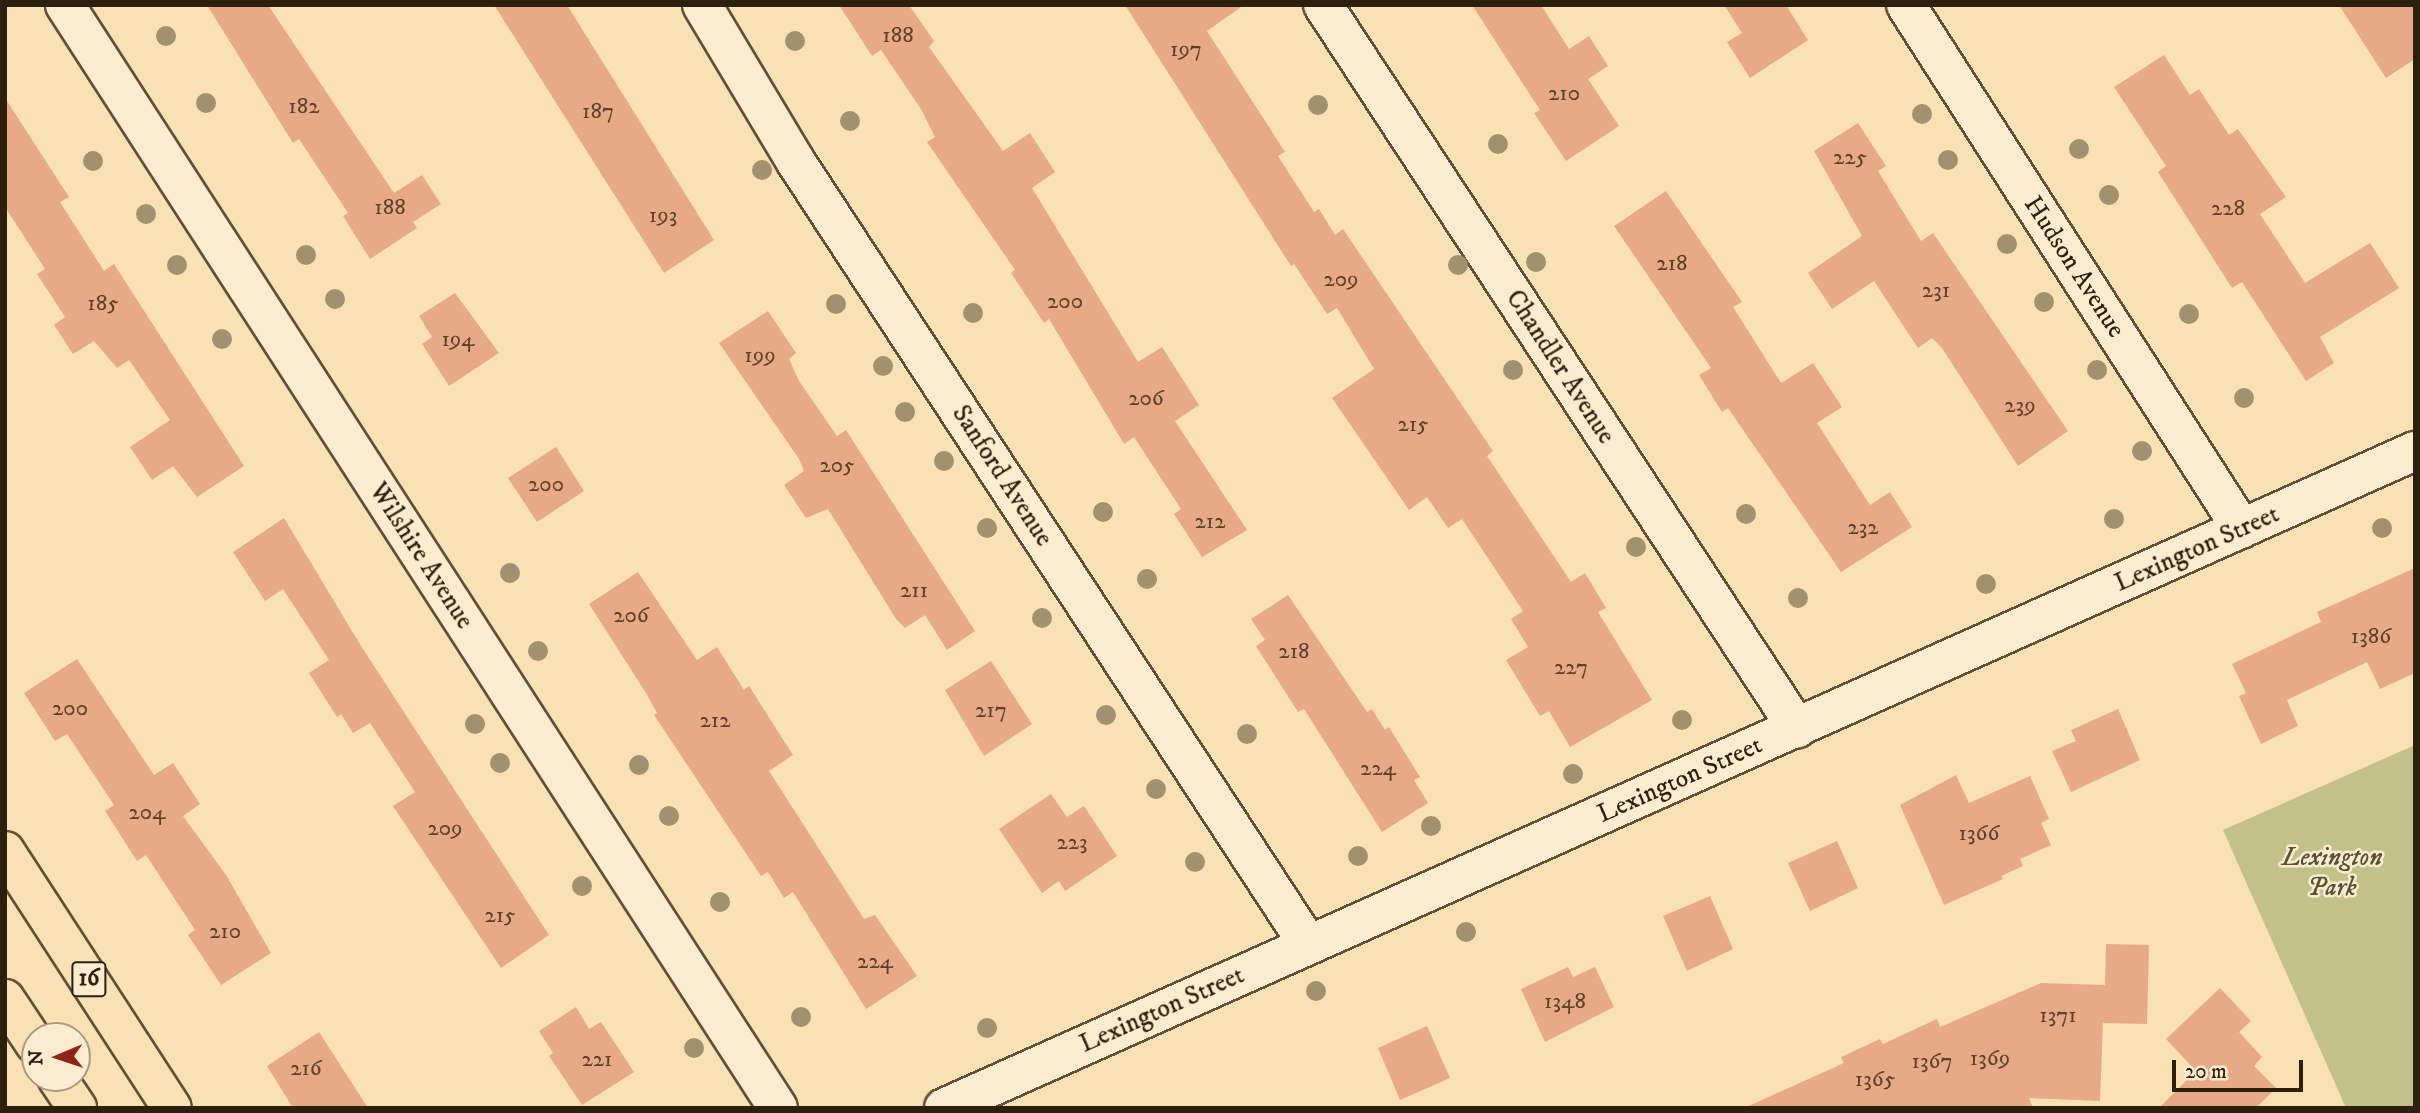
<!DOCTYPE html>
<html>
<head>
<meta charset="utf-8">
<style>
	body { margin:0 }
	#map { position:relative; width:2420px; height:1113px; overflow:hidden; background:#fae1b5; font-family:"IM FELL DW Pica",serif }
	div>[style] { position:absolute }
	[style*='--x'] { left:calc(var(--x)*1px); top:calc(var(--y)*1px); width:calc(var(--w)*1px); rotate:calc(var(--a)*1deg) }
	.green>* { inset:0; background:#c2c18a }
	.building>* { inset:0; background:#e7a986 }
	.roads { filter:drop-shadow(2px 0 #605038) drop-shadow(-2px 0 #605038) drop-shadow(0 2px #605038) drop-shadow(0 -2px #605038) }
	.street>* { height:38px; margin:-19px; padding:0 19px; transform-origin:19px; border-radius:19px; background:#fceccf }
	.primary>* { height:38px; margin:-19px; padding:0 19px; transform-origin:19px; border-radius:19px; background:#fae1b5 }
	.trees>* { width:20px; height:20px; margin:-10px; border-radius:50%; background:#a1916e }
	span { translate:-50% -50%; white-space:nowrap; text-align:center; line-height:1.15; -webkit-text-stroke:5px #fceccf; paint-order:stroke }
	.number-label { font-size:23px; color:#5b422c }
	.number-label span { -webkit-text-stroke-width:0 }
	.shield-label span { padding:2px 5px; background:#fceccf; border:2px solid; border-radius:5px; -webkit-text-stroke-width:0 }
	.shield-label { font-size:24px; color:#2c1f0e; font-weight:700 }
	.street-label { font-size:26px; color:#2c1f0e }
	.park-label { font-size:26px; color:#595033; font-style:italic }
	.frame { position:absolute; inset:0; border:7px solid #2c1f0e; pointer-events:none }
	.north { position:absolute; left:21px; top:1022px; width:70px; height:70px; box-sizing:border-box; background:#fceccf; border:2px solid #a99a82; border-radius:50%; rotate:268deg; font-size:19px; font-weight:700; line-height:28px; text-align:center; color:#2c1f0e }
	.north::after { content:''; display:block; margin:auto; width:24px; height:32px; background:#8f2418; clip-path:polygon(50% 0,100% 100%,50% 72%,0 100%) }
	.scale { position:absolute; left:2172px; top:1060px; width:131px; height:32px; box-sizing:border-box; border:4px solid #2c1f0e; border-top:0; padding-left:9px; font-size:21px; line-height:24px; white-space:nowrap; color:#2c1f0e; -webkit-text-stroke:5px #fceccf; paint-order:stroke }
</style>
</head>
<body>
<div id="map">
	<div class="green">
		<div style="clip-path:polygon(2415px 745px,2415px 1108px,2346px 1108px,2223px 830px)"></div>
	</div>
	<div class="building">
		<div style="clip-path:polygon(207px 5px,268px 5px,394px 193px,422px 175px,441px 204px,413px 222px,417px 228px,370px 259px,343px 216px,348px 213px,299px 139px,293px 143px)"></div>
		<div style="clip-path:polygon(494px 5px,567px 5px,714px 240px,664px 273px)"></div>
		<div style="clip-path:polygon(839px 5px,909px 5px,934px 41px,929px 47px,1003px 151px,1030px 133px,1055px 172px,1032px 188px,1138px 362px,1162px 347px,1199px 405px,1175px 421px,1247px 530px,1202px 557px,1174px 514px,1181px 509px,1134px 437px,1124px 444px,1049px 319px,1044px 323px,1011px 273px,1015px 270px,927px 142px,935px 137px,921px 109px,881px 50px,872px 56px)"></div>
		<div style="clip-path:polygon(1125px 5px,1244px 5px,1207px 31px,1285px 152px,1278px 156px,1314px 212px,1319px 209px,1335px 235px,1343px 229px,1493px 451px,1487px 456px,1571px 582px,1585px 573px,1606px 608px,1598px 612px,1652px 700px,1570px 747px,1549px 711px,1540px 716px,1506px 660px,1528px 647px,1511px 619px,1523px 611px,1462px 519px,1448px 528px,1427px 497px,1409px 510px,1332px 398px,1374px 369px,1337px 308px,1327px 314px,1294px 264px,1291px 266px)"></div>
		<div style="clip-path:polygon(1472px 5px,1541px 5px,1569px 49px,1589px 36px,1608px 66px,1588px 79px,1619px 126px,1566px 161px,1534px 113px,1540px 110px)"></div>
		<div style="clip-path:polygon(1724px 5px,1786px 5px,1808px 40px,1750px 78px,1727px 42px,1742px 33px)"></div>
		<div style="clip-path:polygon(2339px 5px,2415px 5px,2415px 59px,2386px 78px)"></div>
		<div style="clip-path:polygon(2164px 55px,2190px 95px,2199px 89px,2229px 135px,2238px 129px,2286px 197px,2260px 214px,2305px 283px,2370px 243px,2399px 288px,2320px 337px,2334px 363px,2306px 381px,2242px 282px,2232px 288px,2158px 172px,2166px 166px,2114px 87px)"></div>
		<div style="clip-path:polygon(5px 98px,69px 197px,60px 202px,104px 271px,114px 264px,244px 466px,197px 497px,173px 466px,152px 480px,130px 447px,170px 420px,129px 360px,117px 368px,94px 341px,73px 354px,54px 325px,65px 317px,37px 274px,45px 269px,5px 207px)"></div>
		<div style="clip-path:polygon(1858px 123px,1886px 166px,1878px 171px,1921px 241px,1933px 233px,2068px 431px,2018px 466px,1942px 348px,1932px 338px,1918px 348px,1874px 281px,1832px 309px,1808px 273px,1862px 236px,1814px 151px)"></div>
		<div style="clip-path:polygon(1666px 191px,1742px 302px,1733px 307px,1781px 383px,1813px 363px,1842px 407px,1817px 423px,1870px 505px,1890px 492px,1912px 527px,1841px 572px,1728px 408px,1722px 412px,1699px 375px,1711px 368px,1614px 226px)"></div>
		<div style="clip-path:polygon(455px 293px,499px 353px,449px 386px,422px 344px,432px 337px,419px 316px)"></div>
		<div style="clip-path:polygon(768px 311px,796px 353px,789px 359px,799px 381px,837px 436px,846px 430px,975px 631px,947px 650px,925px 615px,905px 628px,896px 619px,828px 509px,806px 518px,784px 485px,804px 471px,799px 459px,719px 343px)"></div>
		<div style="clip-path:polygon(556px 447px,584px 491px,537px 522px,508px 478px)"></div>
		<div style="clip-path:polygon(284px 518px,361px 646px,549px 935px,501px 968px,393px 806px,415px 792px,370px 723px,353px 733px,341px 714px,337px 717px,309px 673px,329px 660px,283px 589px,265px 601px,233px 552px)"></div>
		<div style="clip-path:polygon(2415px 568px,2415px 673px,2380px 689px,2367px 662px,2287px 700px,2298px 726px,2261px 744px,2239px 696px,2246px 693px,2232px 664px,2321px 622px,2317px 612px)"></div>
		<div style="clip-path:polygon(638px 572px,697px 660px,717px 647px,744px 690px,749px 686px,793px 755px,769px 771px,864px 919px,875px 915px,917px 976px,866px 1009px,793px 892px,784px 898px,768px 872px,761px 876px,654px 715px,657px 713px,646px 693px,589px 604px)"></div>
		<div style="clip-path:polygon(1288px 595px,1367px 712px,1372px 709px,1385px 730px,1389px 727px,1420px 777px,1414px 780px,1428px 803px,1382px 832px,1304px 709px,1298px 712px,1256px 646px,1265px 640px,1251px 619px)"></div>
		<div style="clip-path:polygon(77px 659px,154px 775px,173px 763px,200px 804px,183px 816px,226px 875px,271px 953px,221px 985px,188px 935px,195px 930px,146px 855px,137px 861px,105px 811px,114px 805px,67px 734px,55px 741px,24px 693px)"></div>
		<div style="clip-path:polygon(991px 661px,1032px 724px,984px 756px,945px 690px)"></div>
		<div style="clip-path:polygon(2118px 709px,2140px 760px,2071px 792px,2052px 751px,2076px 741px,2071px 730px)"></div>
		<div style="clip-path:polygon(1956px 775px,1969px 803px,2030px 776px,2049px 819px,2041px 823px,2051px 845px,2020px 859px,2023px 866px,2001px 876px,2003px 879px,1944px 905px,1900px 805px)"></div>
		<div style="clip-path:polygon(1051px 794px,1067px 817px,1084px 806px,1117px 856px,1065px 891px,1059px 881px,1042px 893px,999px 829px)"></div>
		<div style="clip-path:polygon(1837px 841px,1858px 888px,1810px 911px,1788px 863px)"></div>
		<div style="clip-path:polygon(1710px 896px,1733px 949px,1687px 971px,1663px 916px)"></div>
		<div style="clip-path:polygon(2106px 944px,2149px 945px,2147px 1024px,2103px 1023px,2100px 1101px,2029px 1098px,2033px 1108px,1744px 1108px,1844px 1063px,1841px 1057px,1880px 1039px,1883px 1044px,1937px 1019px,1940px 1027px,2041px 983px,2105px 985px)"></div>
		<div style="clip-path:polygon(1568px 967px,1573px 977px,1595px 967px,1614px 1007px,1545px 1042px,1521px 989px)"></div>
		<div style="clip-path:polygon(2220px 988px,2251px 1021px,2239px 1032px,2262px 1057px,2254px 1066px,2276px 1088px,2256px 1108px,2159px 1108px,2196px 1071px,2166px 1039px)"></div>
		<div style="clip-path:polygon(576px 1007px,589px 1029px,601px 1022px,634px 1072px,582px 1105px,549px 1056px,553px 1053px,539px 1031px)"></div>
		<div style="clip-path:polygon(1427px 1026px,1450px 1078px,1400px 1100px,1378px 1048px)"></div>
		<div style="clip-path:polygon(319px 1032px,368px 1108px,293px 1108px,267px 1066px)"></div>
	</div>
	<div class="roads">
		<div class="street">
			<div style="--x:65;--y:5;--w:1313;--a:57.12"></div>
			<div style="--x:702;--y:5;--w:183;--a:59.1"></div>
			<div style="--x:796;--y:162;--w:935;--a:56.79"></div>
			<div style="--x:1323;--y:5;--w:865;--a:56.75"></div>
			<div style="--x:1906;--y:5;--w:622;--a:57.33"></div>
			<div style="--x:944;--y:1108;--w:1611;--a:-24.07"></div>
		</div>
		<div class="primary">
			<div style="--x:5;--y:851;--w:306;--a:57"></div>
			<div style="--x:5;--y:999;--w:54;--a:56.3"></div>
			<div style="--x:57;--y:1078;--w:36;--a:56"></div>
		</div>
	</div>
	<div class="trees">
		<div style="left:166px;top:36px"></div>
		<div style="left:795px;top:41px"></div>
		<div style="left:206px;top:103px"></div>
		<div style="left:1318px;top:105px"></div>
		<div style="left:1922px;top:114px"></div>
		<div style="left:850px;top:121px"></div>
		<div style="left:1498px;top:144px"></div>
		<div style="left:2079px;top:149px"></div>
		<div style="left:1948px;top:160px"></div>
		<div style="left:93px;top:161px"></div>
		<div style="left:762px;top:170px"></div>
		<div style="left:2109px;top:195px"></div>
		<div style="left:146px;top:214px"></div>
		<div style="left:2007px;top:244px"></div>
		<div style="left:306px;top:255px"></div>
		<div style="left:1536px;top:262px"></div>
		<div style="left:177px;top:265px"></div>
		<div style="left:1458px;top:265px"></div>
		<div style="left:335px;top:299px"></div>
		<div style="left:2044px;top:302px"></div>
		<div style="left:836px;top:304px"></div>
		<div style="left:973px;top:313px"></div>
		<div style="left:2189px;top:314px"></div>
		<div style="left:222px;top:339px"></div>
		<div style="left:883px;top:366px"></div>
		<div style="left:1513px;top:370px"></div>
		<div style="left:2097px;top:370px"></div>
		<div style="left:2244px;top:398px"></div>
		<div style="left:905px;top:412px"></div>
		<div style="left:2142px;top:451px"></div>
		<div style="left:944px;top:461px"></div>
		<div style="left:1103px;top:512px"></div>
		<div style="left:1746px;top:514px"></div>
		<div style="left:2114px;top:519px"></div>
		<div style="left:987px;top:528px"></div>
		<div style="left:2382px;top:528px"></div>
		<div style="left:1636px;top:547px"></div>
		<div style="left:510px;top:573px"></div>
		<div style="left:1147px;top:579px"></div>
		<div style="left:1986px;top:584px"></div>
		<div style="left:1798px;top:598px"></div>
		<div style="left:1042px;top:618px"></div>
		<div style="left:538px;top:651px"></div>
		<div style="left:1106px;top:715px"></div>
		<div style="left:1682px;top:720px"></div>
		<div style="left:475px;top:724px"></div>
		<div style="left:1247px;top:734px"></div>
		<div style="left:500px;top:763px"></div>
		<div style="left:639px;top:765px"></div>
		<div style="left:1573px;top:774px"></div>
		<div style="left:1156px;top:789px"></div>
		<div style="left:669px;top:816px"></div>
		<div style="left:1431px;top:826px"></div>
		<div style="left:1358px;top:856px"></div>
		<div style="left:1195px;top:862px"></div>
		<div style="left:582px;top:886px"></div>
		<div style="left:720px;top:902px"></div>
		<div style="left:1466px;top:932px"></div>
		<div style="left:1316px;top:991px"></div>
		<div style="left:801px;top:1017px"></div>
		<div style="left:987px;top:1028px"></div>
		<div style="left:694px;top:1048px"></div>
	</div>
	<div class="number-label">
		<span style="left:898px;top:36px">188</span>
		<span style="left:1186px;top:50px">197</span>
		<span style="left:1564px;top:94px">210</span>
		<span style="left:304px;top:107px">182</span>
		<span style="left:598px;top:112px">187</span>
		<span style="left:1850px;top:158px">225</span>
		<span style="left:390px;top:208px">188</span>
		<span style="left:2228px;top:209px">228</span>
		<span style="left:663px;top:216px">193</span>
		<span style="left:1672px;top:264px">218</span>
		<span style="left:1341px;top:280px">209</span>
		<span style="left:1936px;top:291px">231</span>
		<span style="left:1065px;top:302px">200</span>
		<span style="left:103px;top:304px">185</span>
		<span style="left:458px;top:340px">194</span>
		<span style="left:760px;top:356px">199</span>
		<span style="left:1146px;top:399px">206</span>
		<span style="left:2020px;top:406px">239</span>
		<span style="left:1413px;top:425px">215</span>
		<span style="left:837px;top:466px">205</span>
		<span style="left:546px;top:485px">200</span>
		<span style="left:1210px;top:522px">212</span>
		<span style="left:1863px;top:528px">232</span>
		<span style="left:914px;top:591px">211</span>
		<span style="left:631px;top:616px">206</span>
		<span style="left:2371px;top:637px">1386</span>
		<span style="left:1294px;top:652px">218</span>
		<span style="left:1571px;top:668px">227</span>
		<span style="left:70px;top:709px">200</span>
		<span style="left:991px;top:711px">217</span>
		<span style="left:715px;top:721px">212</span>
		<span style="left:1378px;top:769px">224</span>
		<span style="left:147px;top:813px">204</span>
		<span style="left:445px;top:829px">209</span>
		<span style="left:1979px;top:834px">1366</span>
		<span style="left:1072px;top:843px">223</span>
		<span style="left:500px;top:916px">215</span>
		<span style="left:225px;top:932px">210</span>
		<span style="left:875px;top:962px">224</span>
		<span style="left:1565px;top:1002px">1348</span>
		<span style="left:2058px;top:1016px">1371</span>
		<span style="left:1990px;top:1059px">1369</span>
		<span style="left:597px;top:1060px">221</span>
		<span style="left:1932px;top:1062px">1367</span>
		<span style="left:306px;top:1069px">216</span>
		<span style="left:1875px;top:1080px">1365</span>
	</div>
	<div class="shield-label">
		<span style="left:89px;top:979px">16</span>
	</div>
	<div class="street-label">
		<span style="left:2074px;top:267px;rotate:57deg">Hudson Avenue</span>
		<span style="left:1560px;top:367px;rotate:57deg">Chandler Avenue</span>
		<span style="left:1002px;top:476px;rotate:57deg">Sanford Avenue</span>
		<span style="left:2197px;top:549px;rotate:-24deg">Lexington Street</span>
		<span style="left:421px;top:556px;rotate:57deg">Wilshire Avenue</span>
		<span style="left:1680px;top:780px;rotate:-24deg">Lexington Street</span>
		<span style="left:1162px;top:1010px;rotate:-24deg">Lexington Street</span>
	</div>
	<div class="park-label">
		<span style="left:2332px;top:873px">Lexington<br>Park</span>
	</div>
	<div class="frame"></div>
	<div class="north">N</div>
	<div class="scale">20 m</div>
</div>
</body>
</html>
